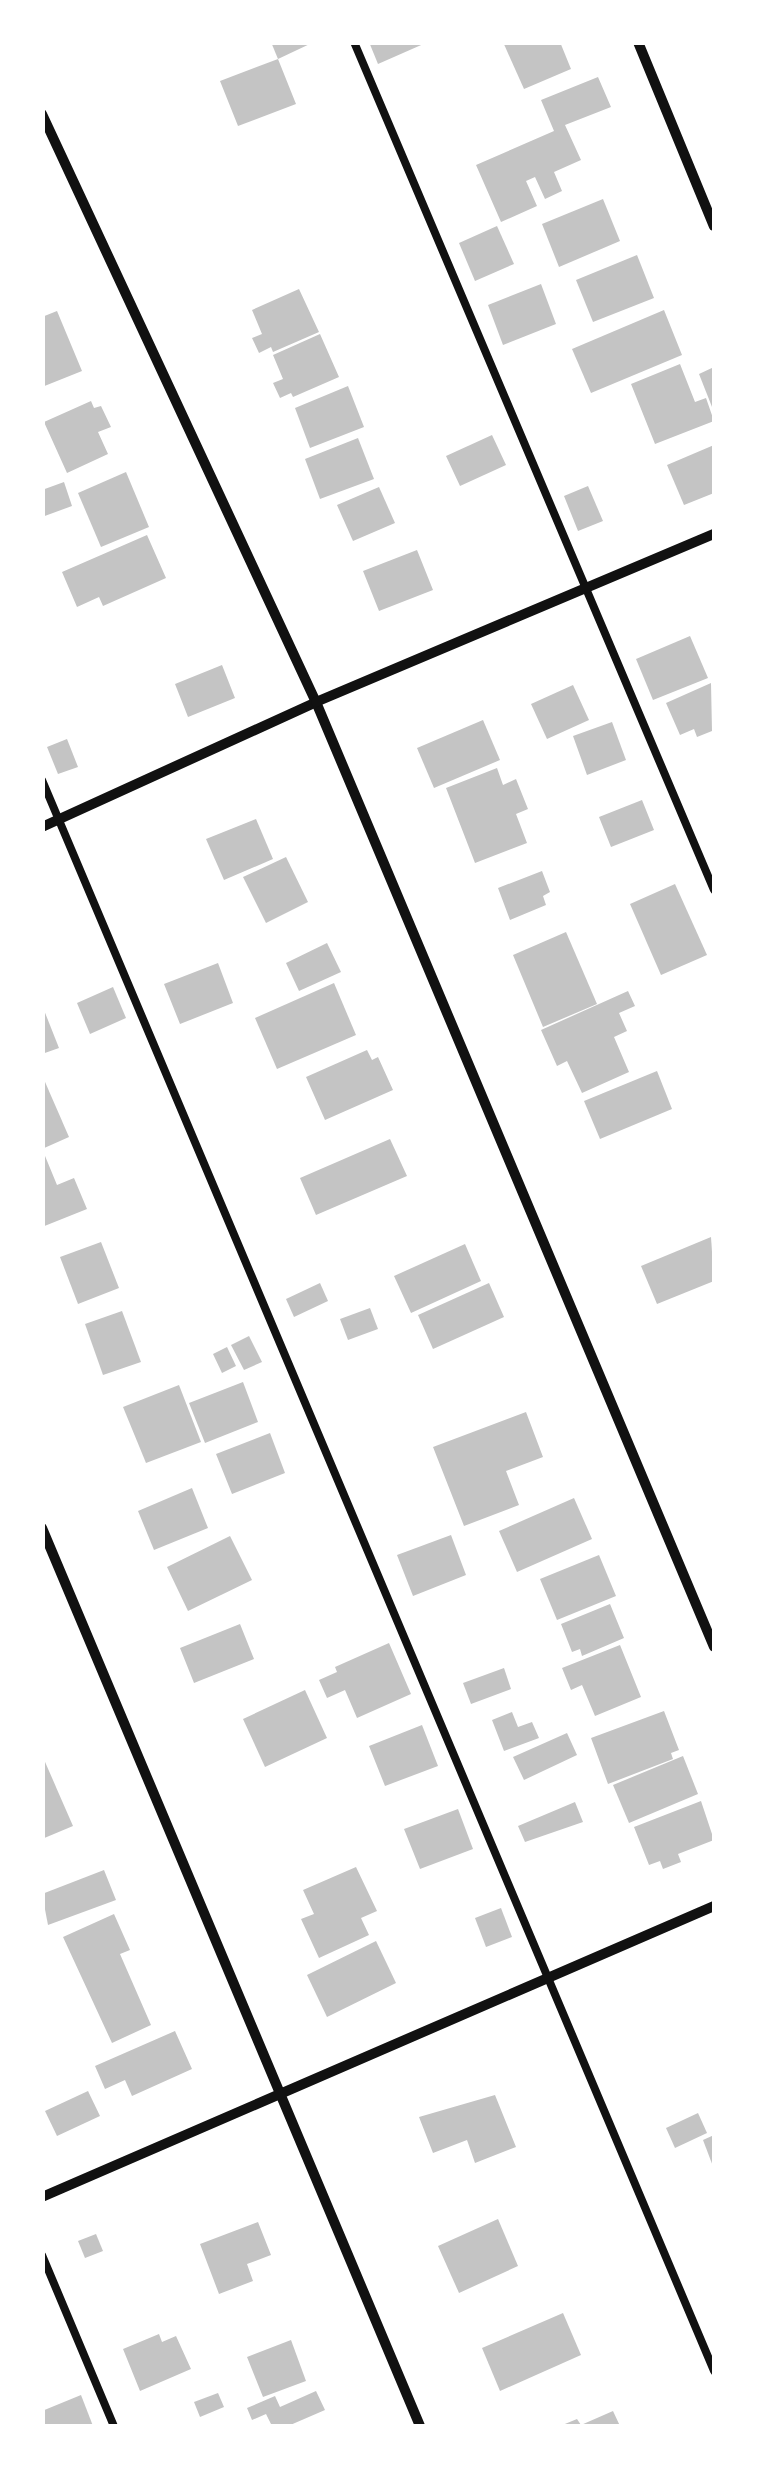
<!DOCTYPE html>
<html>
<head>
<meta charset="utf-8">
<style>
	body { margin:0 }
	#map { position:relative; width:757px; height:2469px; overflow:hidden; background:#fff; font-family:"Golos Text",sans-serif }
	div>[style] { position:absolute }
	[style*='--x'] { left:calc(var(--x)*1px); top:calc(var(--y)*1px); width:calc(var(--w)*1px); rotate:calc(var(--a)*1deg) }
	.building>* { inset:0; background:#c4c4c4 }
	.service>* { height:8px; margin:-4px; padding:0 4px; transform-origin:4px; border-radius:4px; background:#111 }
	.minor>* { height:10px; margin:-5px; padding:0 5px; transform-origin:5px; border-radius:5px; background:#111 }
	span { translate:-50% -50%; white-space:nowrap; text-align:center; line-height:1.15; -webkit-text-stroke:8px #fff; paint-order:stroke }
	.frame { position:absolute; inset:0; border:45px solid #fff; pointer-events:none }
</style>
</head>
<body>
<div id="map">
	<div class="building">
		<div style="clip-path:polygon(271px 42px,314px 42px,278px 59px)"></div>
		<div style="clip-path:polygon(369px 42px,428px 42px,378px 64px)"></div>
		<div style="clip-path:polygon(503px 42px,560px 42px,571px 69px,524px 89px)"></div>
		<div style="clip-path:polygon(278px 59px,296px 104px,238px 126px,220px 81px)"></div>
		<div style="clip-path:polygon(598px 77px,611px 107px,565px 125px,581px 160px,554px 172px,562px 191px,545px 199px,535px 177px,526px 181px,537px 206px,501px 222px,476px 165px,554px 131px,541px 100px)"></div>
		<div style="clip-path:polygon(603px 199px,620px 241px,559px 267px,542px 224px)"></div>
		<div style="clip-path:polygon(497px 226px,514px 264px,475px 281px,459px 243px)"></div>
		<div style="clip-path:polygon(637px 255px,654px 298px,593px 322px,576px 280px)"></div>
		<div style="clip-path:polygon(541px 284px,556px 324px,503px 345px,488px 305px)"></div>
		<div style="clip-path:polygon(299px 289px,319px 332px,273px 352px,271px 347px,259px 353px,252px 338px,262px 334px,252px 310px)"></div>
		<div style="clip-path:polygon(664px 310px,682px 355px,591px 393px,572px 349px)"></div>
		<div style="clip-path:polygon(57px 311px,82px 371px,42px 387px,42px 317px)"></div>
		<div style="clip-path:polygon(320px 334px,339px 377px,293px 397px,291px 393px,280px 398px,273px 383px,283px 379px,273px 355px)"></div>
		<div style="clip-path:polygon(680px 364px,695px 402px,706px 398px,714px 421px,655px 444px,631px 384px)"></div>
		<div style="clip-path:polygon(714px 367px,714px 412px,699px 374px)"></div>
		<div style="clip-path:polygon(348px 386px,364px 427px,310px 448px,295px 408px)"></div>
		<div style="clip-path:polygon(91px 401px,94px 408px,101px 406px,111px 427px,98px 432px,108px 454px,67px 473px,44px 422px)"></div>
		<div style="clip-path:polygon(492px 435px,506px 465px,460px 486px,446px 456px)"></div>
		<div style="clip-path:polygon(358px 438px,374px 479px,320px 499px,305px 459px)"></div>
		<div style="clip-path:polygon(714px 445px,714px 493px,684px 505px,667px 465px)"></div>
		<div style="clip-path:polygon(126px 472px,149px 527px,101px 547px,78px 493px)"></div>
		<div style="clip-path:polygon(64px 482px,72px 506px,42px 517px,42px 490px)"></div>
		<div style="clip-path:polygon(588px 486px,603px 521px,578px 531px,564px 496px)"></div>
		<div style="clip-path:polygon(379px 487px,395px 523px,353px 541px,337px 505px)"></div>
		<div style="clip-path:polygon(147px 535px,166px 578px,103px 606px,99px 597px,77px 607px,62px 572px)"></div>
		<div style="clip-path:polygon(417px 550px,433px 590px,379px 611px,363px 571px)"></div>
		<div style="clip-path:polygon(690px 636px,708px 678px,653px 700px,636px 659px)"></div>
		<div style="clip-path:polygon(222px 665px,235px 698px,188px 717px,175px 684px)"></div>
		<div style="clip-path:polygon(711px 683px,712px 731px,697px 737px,694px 729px,680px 735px,666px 703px)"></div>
		<div style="clip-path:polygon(573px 685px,589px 720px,547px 739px,531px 704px)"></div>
		<div style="clip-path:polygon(483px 720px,500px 760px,434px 788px,417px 748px)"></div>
		<div style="clip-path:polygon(612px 722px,626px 760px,587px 775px,573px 736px)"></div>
		<div style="clip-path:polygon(67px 739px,78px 767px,58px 774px,47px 747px)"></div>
		<div style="clip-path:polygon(497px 768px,503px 785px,516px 779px,528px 809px,516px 814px,527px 843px,475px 863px,446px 788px)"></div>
		<div style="clip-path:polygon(642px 800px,654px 830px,611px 847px,599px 817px)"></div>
		<div style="clip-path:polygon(256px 819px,273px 859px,224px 880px,206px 839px)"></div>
		<div style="clip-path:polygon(286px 857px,308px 902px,266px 923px,243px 877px)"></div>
		<div style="clip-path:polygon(542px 871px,550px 892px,543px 896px,546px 905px,510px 920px,498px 888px)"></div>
		<div style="clip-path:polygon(675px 884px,707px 955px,661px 975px,630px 904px)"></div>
		<div style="clip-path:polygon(566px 932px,597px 1004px,543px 1027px,513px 955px)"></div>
		<div style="clip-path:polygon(327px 943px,341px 972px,299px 991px,286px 963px)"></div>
		<div style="clip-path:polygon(218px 963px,233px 1003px,180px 1024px,164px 984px)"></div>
		<div style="clip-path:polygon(334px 983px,356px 1035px,277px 1069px,255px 1018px)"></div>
		<div style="clip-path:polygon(113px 987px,126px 1018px,90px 1034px,77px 1003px)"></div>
		<div style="clip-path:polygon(628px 991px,635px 1006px,619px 1013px,627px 1031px,614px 1037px,629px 1072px,582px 1093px,567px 1061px,557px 1066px,541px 1030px)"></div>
		<div style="clip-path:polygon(42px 1005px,59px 1048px,42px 1054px)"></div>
		<div style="clip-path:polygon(367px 1050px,372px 1060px,378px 1057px,393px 1090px,325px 1120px,306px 1077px)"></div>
		<div style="clip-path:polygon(657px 1071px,672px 1109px,600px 1139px,584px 1101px)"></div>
		<div style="clip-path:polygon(42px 1075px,69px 1137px,42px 1149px)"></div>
		<div style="clip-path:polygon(390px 1139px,407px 1176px,316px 1215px,300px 1178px)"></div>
		<div style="clip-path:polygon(43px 1151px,57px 1185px,74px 1178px,87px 1209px,42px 1227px)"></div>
		<div style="clip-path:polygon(711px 1237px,714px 1281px,657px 1304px,641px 1266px)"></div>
		<div style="clip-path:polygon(101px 1242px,119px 1288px,78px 1304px,60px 1257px)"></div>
		<div style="clip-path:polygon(465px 1244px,481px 1281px,411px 1313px,394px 1276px)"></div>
		<div style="clip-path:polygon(320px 1283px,328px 1301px,294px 1317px,286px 1299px)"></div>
		<div style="clip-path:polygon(489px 1283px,504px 1317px,433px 1349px,418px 1315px)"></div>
		<div style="clip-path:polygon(370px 1308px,378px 1329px,348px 1340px,340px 1319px)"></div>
		<div style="clip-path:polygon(122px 1311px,141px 1362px,103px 1375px,85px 1324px)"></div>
		<div style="clip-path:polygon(249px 1336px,262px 1362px,244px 1370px,231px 1345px)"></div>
		<div style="clip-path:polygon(227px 1347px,236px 1366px,222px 1373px,213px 1354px)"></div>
		<div style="clip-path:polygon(243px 1382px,258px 1422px,205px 1443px,189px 1403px)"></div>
		<div style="clip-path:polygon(179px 1385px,201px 1442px,146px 1463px,123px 1407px)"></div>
		<div style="clip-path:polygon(526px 1412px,543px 1457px,506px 1471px,519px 1505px,464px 1526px,433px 1447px)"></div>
		<div style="clip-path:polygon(270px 1433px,285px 1473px,232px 1494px,216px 1454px)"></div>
		<div style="clip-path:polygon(192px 1488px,208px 1528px,154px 1550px,138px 1511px)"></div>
		<div style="clip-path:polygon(574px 1498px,592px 1539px,517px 1572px,499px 1531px)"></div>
		<div style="clip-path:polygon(451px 1535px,466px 1575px,413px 1596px,397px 1555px)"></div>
		<div style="clip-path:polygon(230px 1536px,252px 1580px,188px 1611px,167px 1567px)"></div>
		<div style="clip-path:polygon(599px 1555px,616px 1596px,557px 1620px,540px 1579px)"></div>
		<div style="clip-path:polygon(610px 1604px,624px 1638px,582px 1656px,580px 1649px,572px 1652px,561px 1624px)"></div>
		<div style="clip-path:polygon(240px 1624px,254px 1659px,194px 1683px,180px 1648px)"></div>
		<div style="clip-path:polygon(389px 1643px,411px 1694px,357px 1718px,345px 1690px,327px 1698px,319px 1680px,337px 1672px,335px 1667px)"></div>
		<div style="clip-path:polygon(620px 1645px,641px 1697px,595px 1716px,582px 1685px,571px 1690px,562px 1668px)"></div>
		<div style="clip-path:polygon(504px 1668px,511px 1689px,471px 1704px,463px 1683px)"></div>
		<div style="clip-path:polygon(305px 1690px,327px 1738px,265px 1767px,243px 1719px)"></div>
		<div style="clip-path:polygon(664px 1711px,679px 1750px,671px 1753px,673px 1759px,608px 1784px,591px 1738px)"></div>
		<div style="clip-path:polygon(512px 1712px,518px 1727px,532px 1722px,539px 1738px,504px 1751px,492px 1720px)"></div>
		<div style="clip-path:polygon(422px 1725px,438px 1766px,385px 1786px,369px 1746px)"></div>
		<div style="clip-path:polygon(567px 1733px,577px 1755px,524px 1780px,513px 1757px)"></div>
		<div style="clip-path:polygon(42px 1755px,73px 1826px,42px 1839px)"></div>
		<div style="clip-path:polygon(683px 1756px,698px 1794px,629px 1823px,613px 1785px)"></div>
		<div style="clip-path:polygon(701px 1801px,714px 1840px,678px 1854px,681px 1862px,663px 1869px,660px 1861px,649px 1865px,634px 1827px)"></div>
		<div style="clip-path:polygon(575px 1802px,583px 1822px,525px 1842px,518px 1826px)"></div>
		<div style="clip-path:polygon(458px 1809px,473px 1849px,420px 1869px,404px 1829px)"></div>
		<div style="clip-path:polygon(356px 1867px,377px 1911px,361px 1918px,369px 1935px,319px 1958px,301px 1919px,314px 1914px,303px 1890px)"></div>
		<div style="clip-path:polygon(104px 1870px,116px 1900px,48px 1925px,42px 1894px)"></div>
		<div style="clip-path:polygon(501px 1908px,512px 1937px,486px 1947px,475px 1918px)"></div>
		<div style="clip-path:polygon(114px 1914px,130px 1950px,120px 1954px,151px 2025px,112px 2043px,63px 1937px)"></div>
		<div style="clip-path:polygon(376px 1941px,396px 1983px,327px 2017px,307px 1975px)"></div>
		<div style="clip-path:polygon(175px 2031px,192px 2069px,132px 2096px,125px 2080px,105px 2089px,95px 2066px)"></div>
		<div style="clip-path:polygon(88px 2091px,100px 2116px,57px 2136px,45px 2111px)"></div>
		<div style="clip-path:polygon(495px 2095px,516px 2147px,475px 2163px,467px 2140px,433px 2153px,419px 2117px)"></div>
		<div style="clip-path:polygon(698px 2113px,707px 2133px,675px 2148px,666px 2128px)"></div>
		<div style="clip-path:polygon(714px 2135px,714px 2169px,703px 2140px)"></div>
		<div style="clip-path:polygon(498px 2219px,518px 2266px,459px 2293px,438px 2246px)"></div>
		<div style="clip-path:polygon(258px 2222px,271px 2255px,247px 2264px,253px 2281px,219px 2294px,200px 2244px)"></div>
		<div style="clip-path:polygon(96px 2234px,103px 2251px,85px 2258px,78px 2241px)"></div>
		<div style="clip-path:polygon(563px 2313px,581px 2355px,500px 2391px,482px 2348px)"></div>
		<div style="clip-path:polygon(159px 2334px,162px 2342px,176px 2336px,191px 2369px,140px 2391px,123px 2349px)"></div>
		<div style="clip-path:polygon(291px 2340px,306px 2381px,263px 2397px,247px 2357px)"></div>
		<div style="clip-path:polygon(316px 2391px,325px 2410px,288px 2426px,272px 2426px,266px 2414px,252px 2420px,247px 2408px,275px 2396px,280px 2407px)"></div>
		<div style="clip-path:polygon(218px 2393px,224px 2407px,200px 2417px,194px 2402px)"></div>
		<div style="clip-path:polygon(81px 2395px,93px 2426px,42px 2426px,42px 2411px)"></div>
		<div style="clip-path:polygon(613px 2411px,620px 2426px,560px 2426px,577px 2419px,581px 2425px)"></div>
	</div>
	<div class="service">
		<div style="--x:354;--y:42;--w:921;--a:67"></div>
		<div style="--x:42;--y:780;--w:1727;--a:67.1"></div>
		<div style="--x:42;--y:2255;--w:186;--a:67.2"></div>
	</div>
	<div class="minor">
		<div style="--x:638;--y:42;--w:199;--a:67.6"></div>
		<div style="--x:42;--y:114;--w:649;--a:65.02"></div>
		<div style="--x:316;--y:702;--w:1025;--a:67.16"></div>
		<div style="--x:42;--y:827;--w:301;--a:-24.5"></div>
		<div style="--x:316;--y:702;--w:432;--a:-22.9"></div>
		<div style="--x:42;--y:1528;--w:974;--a:67.17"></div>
		<div style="--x:42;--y:2197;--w:732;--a:-23.41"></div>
	</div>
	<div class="frame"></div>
</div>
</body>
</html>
